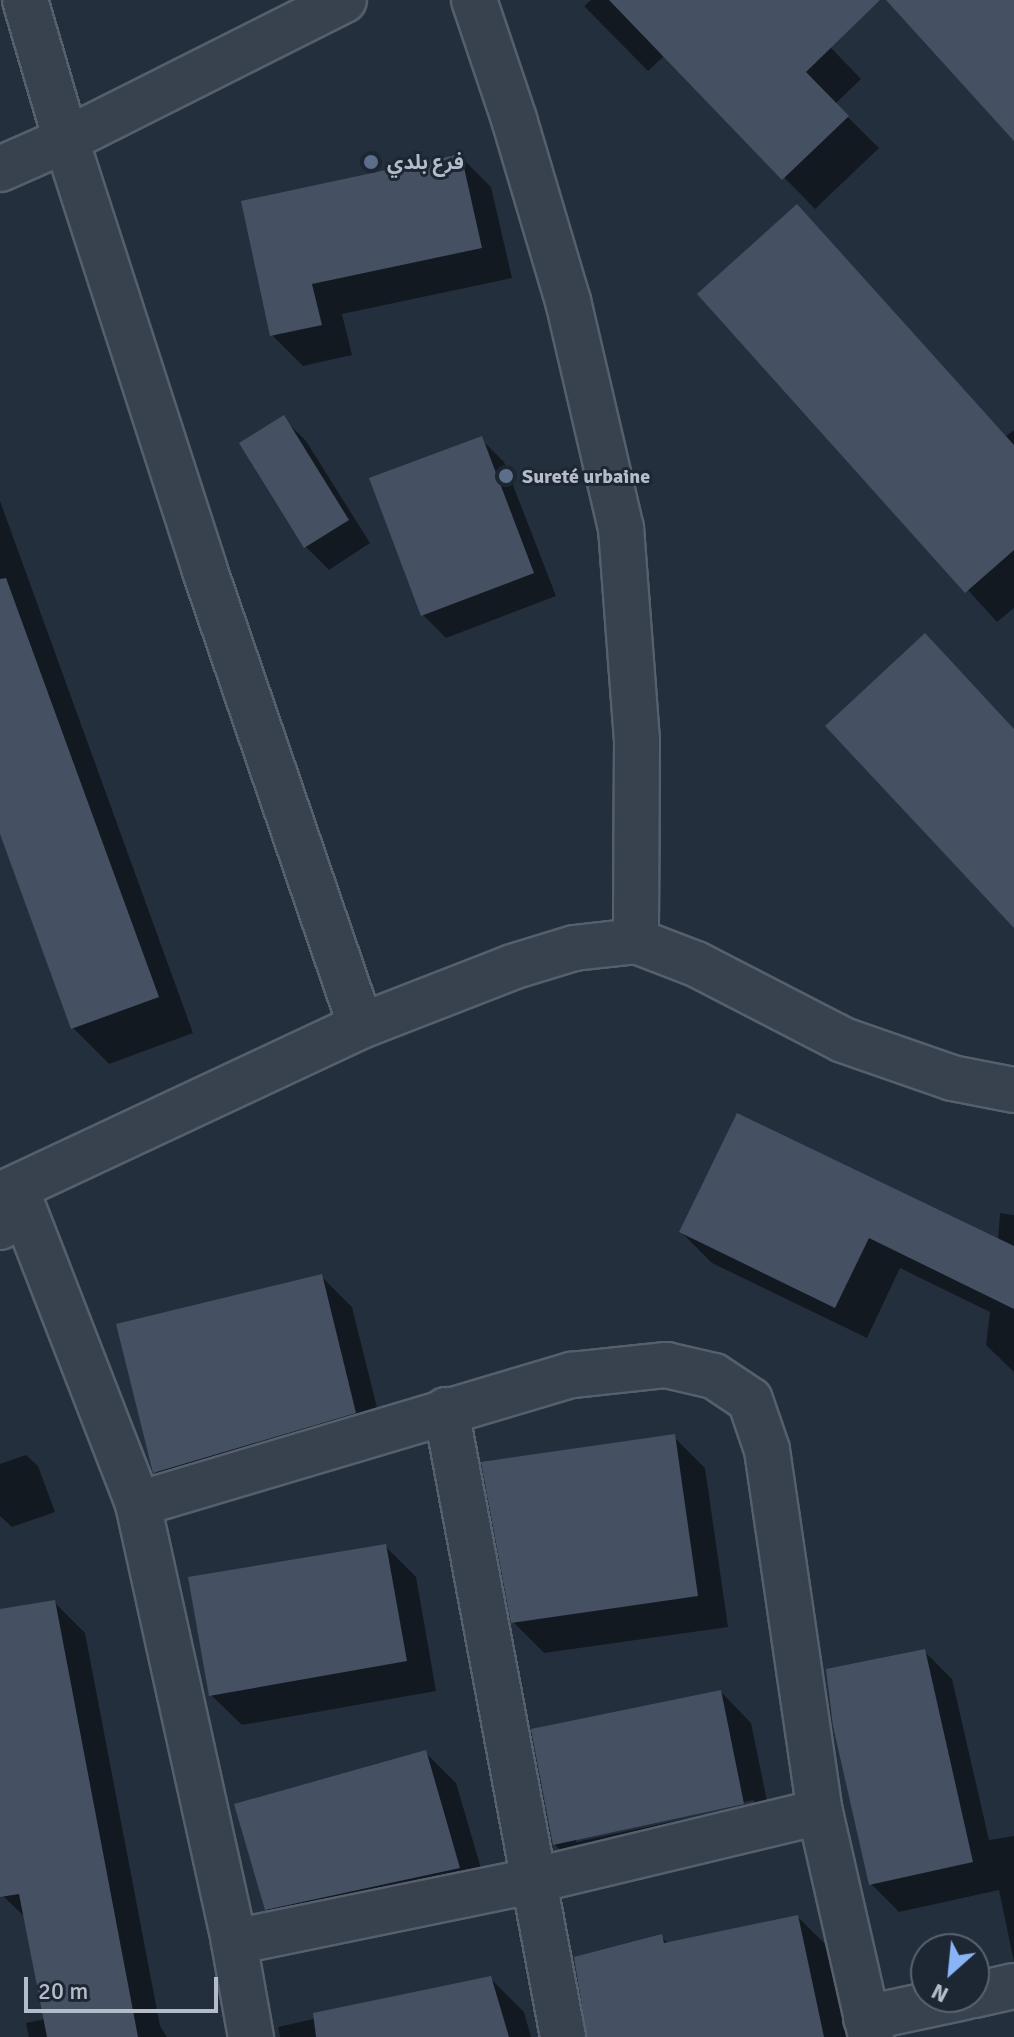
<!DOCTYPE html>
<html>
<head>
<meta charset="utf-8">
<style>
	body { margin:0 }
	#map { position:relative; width:1014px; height:2037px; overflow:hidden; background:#242f3e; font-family:Signika,"Noto Sans Arabic",sans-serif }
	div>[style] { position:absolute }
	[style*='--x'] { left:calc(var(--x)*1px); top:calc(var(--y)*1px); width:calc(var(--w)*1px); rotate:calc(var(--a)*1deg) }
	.shadow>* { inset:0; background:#0007 }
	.building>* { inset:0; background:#455162 }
	.roads { filter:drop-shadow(2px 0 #565f6c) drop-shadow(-2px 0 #565f6c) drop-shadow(0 2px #565f6c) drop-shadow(0 -2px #565f6c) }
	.street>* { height:44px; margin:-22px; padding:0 22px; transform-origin:22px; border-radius:22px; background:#38414e }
	.dots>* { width:22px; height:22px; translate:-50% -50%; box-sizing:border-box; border:4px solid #1d2633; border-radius:50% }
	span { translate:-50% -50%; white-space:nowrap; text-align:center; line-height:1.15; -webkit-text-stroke:6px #1d2633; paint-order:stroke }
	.poi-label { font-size:20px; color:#b4bcc9; font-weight:700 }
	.left { translate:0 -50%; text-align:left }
	.north { position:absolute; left:910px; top:1933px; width:80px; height:80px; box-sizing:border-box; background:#1d2633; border:2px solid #59626f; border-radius:50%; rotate:207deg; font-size:22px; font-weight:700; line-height:32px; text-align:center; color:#b4bcc9 }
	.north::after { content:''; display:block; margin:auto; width:28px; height:36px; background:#8ab4f8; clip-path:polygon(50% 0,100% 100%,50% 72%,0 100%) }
	.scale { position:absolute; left:24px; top:1977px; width:194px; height:36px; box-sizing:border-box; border:4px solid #b4bcc9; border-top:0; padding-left:10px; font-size:24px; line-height:28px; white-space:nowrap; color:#b4bcc9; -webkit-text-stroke:6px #1d2633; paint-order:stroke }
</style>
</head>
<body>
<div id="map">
	<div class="shadow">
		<div style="clip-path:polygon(591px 0,785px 0,861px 79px,835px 104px,879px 148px,815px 209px,665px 55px,648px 71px,584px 6px)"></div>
		<div style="clip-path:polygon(460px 156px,491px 187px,512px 278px,342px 314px,352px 355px,303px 366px,272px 335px,243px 203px)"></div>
		<div style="clip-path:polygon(797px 207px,1006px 436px,1014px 430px,1014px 608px,997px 622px,699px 294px)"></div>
		<div style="clip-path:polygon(283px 418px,306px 441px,370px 543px,329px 570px,306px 547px)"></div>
		<div style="clip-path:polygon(481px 439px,504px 462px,556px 596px,446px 638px,423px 615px)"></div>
		<div style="clip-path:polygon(0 501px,193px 1033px,109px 1064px,73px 1028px,0 828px)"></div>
		<div style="clip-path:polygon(1000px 1213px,1014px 1215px,1014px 1372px,986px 1345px,990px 1312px,900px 1268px,867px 1338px,712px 1263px,681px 1232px,998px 1241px)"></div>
		<div style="clip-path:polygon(321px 1276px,352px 1307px,386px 1444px,186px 1503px,155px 1472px)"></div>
		<div style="clip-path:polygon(674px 1437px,705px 1468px,728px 1627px,544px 1653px,513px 1622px)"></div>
		<div style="clip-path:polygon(26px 1455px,38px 1466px,55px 1512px,12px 1527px,0 1516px,0 1464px)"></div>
		<div style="clip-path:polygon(385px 1546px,416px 1577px,436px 1691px,242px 1725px,211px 1695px)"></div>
		<div style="clip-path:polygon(54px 1602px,85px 1633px,160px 2026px,167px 2037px,29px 2037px,26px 2023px,45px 2019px,26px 1918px,3px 1896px,0 1878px,0 1611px)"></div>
		<div style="clip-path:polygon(924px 1651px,952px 1679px,989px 1840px,1014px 1836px,1014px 1962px,999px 1890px,899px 1912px,871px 1884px)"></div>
		<div style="clip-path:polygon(evenodd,721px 1692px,751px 1723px,774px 1835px,585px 1875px,554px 1844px,721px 1692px,754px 1800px,754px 1804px,576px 1842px,576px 1838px,754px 1800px)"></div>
		<div style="clip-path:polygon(425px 1752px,456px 1783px,490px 1899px,297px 1940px,266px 1909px)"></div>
		<div style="clip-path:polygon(798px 1917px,831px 1950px,850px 2037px,589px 2037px,661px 1937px,669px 1944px)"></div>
		<div style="clip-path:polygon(491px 1979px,524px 2012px,531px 2037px,280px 2037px,278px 2027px)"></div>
	</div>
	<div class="building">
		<div style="clip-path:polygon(609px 0,880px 0,806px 72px,849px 116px,782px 180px)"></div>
		<div style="clip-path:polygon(886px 0,1014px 0,1014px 141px)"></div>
		<div style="clip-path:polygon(461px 154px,482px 248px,312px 284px,322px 325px,270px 336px,241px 201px)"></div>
		<div style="clip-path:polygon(797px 204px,1014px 445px,1014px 550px,965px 593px,697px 294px)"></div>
		<div style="clip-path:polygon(284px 415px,349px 520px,304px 548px,239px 443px)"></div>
		<div style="clip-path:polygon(482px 436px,534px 573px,421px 616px,369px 478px)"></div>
		<div style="clip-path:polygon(6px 578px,159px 997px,71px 1029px,0 834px,0 579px)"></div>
		<div style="clip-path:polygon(925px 633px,1014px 729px,1014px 928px,825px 726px)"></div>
		<div style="clip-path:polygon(737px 1113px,1014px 1246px,1014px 1309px,869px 1238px,835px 1308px,679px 1232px)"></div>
		<div style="clip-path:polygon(322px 1274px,356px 1413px,153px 1473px,116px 1324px)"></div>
		<div style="clip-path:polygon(675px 1434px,698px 1596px,511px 1623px,481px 1462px)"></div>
		<div style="clip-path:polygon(386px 1544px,407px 1661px,209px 1696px,188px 1577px)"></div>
		<div style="clip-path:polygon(55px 1600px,138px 2037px,47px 2037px,19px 1894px,0 1897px,0 1609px)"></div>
		<div style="clip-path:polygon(925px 1649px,973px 1862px,869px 1885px,833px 1726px,826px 1669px)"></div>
		<div style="clip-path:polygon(721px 1690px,744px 1804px,553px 1845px,531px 1729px)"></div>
		<div style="clip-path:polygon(426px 1750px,460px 1868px,265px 1910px,234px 1804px)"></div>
		<div style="clip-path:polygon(798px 1915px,824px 2037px,587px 2037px,574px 1957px,662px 1934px,664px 1943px)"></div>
		<div style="clip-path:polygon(491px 1976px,509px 2037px,316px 2037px,313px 2013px)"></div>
	</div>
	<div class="roads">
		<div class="street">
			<div style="--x:25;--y:0;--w:146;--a:73.7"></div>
			<div style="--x:66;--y:140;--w:450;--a:72.1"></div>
			<div style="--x:204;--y:568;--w:484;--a:71.1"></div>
			<div style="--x:474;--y:0;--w:126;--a:71.4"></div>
			<div style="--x:514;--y:119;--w:190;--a:73.5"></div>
			<div style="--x:568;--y:301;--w:233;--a:76.9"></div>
			<div style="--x:621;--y:528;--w:213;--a:85.7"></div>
			<div style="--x:637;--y:740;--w:201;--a:90.3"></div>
			<div style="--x:0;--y:169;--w:72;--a:-23.7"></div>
			<div style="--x:66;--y:140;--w:311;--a:-26.7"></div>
			<div style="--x:0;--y:1195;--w:399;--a:-25.1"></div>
			<div style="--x:361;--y:1026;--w:162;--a:-21.3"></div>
			<div style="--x:512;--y:967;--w:65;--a:-17"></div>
			<div style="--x:574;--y:948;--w:62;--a:-6.4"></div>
			<div style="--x:636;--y:941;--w:64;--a:21"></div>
			<div style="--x:696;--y:964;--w:165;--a:27.3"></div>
			<div style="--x:843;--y:1040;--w:115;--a:19.2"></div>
			<div style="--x:952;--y:1078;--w:63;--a:11"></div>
			<div style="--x:0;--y:1227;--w:41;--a:-67.2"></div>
			<div style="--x:16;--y:1189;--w:338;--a:68.8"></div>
			<div style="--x:138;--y:1504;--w:448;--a:77.6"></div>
			<div style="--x:234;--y:1942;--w:97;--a:79.9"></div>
			<div style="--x:446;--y:1410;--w:638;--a:79.43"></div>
			<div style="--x:138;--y:1504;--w:453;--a:-16.6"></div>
			<div style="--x:572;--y:1375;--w:95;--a:-6.1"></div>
			<div style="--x:666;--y:1365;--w:49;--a:12.9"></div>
			<div style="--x:714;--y:1376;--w:43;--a:33.7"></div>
			<div style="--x:750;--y:1400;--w:53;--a:71.2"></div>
			<div style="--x:767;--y:1450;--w:366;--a:81.7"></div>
			<div style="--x:820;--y:1812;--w:231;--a:77.2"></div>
			<div style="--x:234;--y:1942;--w:304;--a:-11.6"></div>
			<div style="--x:532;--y:1881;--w:296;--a:-13.5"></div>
			<div style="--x:974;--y:1995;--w:41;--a:-12.7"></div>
			<div style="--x:866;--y:2018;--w:101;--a:-12"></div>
		</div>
	</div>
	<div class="dots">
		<div style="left:371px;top:162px;background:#5c6f8a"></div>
		<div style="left:506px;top:476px;background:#5c6f8a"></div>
	</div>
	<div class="poi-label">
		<span class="left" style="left:387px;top:162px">فرع بلدي</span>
		<span class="left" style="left:522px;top:476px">Sureté urbaine</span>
	</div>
	<div class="north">N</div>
	<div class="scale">20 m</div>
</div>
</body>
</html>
